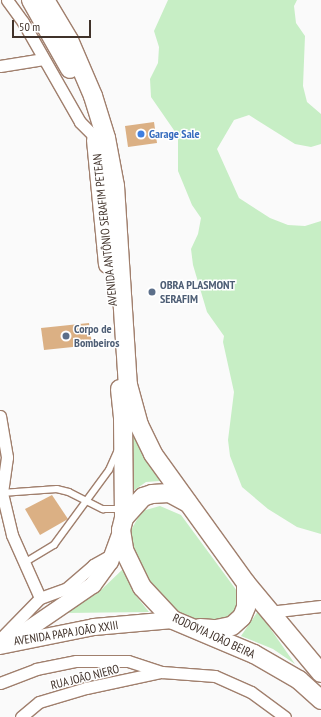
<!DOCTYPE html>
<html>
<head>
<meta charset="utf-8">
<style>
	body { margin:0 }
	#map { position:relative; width:321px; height:717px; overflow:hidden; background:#fafafa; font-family:"PT Sans Narrow",sans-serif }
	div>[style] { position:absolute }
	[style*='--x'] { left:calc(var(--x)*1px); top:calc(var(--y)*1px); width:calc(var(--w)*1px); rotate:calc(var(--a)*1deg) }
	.green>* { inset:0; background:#c7eec5 }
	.building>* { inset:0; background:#dbb084 }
	.roads { filter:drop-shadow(1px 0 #a07f6d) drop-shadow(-1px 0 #a07f6d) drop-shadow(0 1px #a07f6d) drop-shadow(0 -1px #a07f6d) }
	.lane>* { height:5.5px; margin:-2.75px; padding:0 2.75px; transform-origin:2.75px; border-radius:2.75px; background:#fff }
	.street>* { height:11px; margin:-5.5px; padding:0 5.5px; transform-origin:5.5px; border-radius:5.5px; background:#fff }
	.secondary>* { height:16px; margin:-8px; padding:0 8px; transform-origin:8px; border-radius:8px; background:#fff }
	.primary>* { height:18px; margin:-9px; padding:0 9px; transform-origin:9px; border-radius:9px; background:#fff }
	.dots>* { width:11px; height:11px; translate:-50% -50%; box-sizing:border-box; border:2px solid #fff; border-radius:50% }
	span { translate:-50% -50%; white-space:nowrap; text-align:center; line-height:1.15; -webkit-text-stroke:3px #fff; paint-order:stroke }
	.shop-label { font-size:12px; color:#366cbe; font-weight:700 }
	.left { translate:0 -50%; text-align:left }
	.street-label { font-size:12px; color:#40322a }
	.service-label { font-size:12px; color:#4e5e75; font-weight:700 }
	.scale { position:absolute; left:12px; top:20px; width:79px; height:18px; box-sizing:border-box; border:2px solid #40322a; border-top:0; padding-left:5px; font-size:12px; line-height:14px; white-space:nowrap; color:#40322a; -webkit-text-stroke:3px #fff; paint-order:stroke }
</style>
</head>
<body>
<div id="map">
	<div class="green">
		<div style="clip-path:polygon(168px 0,297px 0,294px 6px,296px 23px,305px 36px,303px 86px,307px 102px,321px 114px,321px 144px,311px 147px,295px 144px,249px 115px,234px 120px,217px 149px,239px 198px,270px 218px,288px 225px,305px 226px,321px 221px,321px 534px,297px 527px,268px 509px,242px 487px,230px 456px,228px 440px,234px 392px,223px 342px,224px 336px,207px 312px,193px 265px,191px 249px,198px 234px,201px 218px,192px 205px,178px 171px,178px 136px,151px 97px,150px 79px,158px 63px,159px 47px,154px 31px)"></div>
		<div style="clip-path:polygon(132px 433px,147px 462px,160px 481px,146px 482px,133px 491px)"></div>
		<div style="clip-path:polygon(160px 506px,181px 515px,237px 591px,237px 611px,227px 625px,193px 626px,144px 584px,132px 553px,131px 530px,142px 511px)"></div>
		<div style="clip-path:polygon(123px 569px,133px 592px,149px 612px,65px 613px,99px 592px)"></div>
		<div style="clip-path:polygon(258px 611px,295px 664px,273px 649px,241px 636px)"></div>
	</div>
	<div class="building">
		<div style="clip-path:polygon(154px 122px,157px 143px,128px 147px,125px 126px)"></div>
		<div style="clip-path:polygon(89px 323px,92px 345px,44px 350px,41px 328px)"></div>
		<div style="clip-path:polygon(52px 495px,68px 519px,40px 535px,25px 509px)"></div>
	</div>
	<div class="roads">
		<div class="lane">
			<div style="--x:2;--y:493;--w:55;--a:-4.2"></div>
			<div style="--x:57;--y:489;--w:12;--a:14"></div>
			<div style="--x:69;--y:492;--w:38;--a:27"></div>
			<div style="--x:103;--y:509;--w:18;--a:0"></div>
			<div style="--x:24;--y:563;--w:35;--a:-31"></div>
			<div style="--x:54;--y:545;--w:93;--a:-53.7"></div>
			<div style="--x:109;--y:470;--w:20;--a:-66"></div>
		</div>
		<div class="street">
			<div style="--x:7;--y:0;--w:27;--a:54"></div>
			<div style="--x:23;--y:22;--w:115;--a:60.3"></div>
			<div style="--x:80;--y:122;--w:21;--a:45"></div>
			<div style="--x:0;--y:66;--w:44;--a:-9.2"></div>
			<div style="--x:0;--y:416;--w:42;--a:80.3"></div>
			<div style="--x:7;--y:457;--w:36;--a:98"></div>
			<div style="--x:2;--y:493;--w:43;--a:76.6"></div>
			<div style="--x:12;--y:535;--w:69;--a:66"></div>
			<div style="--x:40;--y:598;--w:57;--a:134.3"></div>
			<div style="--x:40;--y:598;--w:29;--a:-20"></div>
			<div style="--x:67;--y:588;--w:35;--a:-41"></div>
			<div style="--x:93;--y:565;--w:25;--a:-29"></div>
			<div style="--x:269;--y:612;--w:52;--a:-6.6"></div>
			<div style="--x:0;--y:683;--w:39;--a:-21"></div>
			<div style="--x:36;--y:669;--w:41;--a:-11.3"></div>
			<div style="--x:76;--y:661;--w:52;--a:0"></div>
			<div style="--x:128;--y:661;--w:36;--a:18"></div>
			<div style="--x:162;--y:672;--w:53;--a:4.3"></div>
			<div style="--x:215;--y:676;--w:39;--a:24"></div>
			<div style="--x:251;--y:692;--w:42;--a:36.3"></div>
			<div style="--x:21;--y:717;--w:23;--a:-40"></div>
			<div style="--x:39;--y:702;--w:49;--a:-16.6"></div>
			<div style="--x:86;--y:688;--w:77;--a:-12"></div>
		</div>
		<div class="secondary">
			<div style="--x:14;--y:639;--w:96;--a:-34.4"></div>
			<div style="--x:93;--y:585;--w:29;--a:-54"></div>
			<div style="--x:110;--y:562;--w:32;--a:-70"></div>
			<div style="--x:0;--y:646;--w:96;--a:-11.4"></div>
			<div style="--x:94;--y:627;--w:79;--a:-5.1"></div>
		</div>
		<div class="primary">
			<div style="--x:31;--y:0;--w:79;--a:60.5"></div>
			<div style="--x:45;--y:0;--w:47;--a:59"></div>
			<div style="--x:69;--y:40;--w:61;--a:66.8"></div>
			<div style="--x:93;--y:96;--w:44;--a:72.8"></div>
			<div style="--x:106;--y:138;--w:49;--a:79.4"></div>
			<div style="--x:115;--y:186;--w:199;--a:86.3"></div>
			<div style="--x:128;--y:385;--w:41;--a:74.6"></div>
			<div style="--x:139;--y:425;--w:32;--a:64"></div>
			<div style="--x:153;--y:454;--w:159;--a:54.2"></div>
			<div style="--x:246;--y:583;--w:117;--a:50.2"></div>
			<div style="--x:96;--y:140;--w:125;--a:84.5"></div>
			<div style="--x:120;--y:389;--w:31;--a:84"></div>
			<div style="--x:123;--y:420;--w:98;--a:89.4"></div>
			<div style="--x:188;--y:503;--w:21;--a:-152"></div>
			<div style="--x:169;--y:493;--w:17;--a:177"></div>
			<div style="--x:152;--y:494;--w:9;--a:162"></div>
			<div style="--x:143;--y:497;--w:28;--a:132"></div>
			<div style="--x:124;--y:518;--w:12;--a:104"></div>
			<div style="--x:121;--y:530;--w:20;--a:81"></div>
			<div style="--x:124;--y:550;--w:41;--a:64.1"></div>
			<div style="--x:142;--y:587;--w:45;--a:46.8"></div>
			<div style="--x:173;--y:620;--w:88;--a:22.8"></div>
			<div style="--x:254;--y:654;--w:52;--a:30"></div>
			<div style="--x:299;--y:680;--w:30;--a:42"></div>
			<div style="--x:200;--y:628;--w:16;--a:4"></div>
			<div style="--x:216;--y:629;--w:16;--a:-11"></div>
			<div style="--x:232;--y:626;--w:13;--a:-42"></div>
			<div style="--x:242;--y:617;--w:11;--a:-68"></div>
			<div style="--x:246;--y:607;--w:24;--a:-90"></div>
		</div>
	</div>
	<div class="dots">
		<div style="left:141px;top:134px;background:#3f7fe0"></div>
		<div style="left:152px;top:292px;background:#5c6f8a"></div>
		<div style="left:66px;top:336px;background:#5c6f8a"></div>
	</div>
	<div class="shop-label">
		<span class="left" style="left:149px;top:134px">Garage Sale</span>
	</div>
	<div class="street-label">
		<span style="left:105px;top:230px;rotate:-96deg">AVENIDA ANTÔNIO SERAFIM PETEAN</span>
		<span style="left:66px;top:633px;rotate:-9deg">AVENIDA PAPA JOÃO XXIII</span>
		<span style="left:214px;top:636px;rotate:25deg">RODOVIA JOÃO BEIRA</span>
		<span style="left:85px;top:677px;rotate:-14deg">RUA JOÃO NIERO</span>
	</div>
	<div class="service-label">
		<span class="left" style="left:160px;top:292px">OBRA PLASMONT<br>SERAFIM</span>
		<span class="left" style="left:74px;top:336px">Corpo de<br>Bombeiros</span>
	</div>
	<div class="scale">50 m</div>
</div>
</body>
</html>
